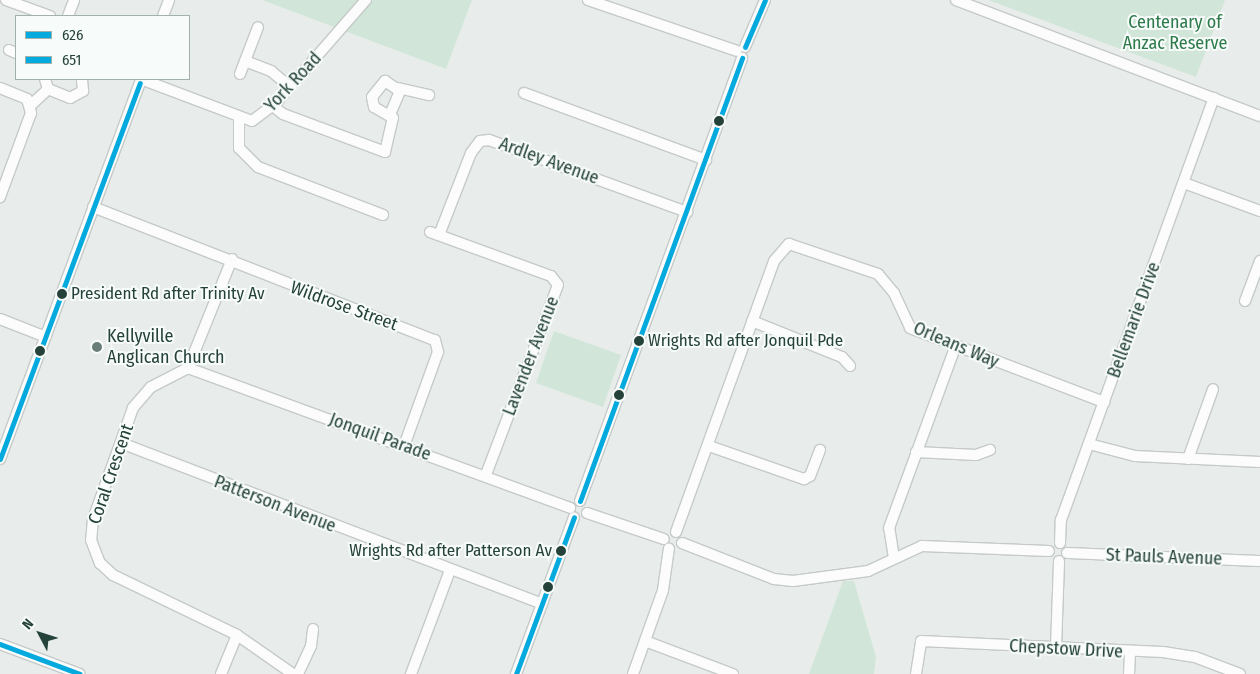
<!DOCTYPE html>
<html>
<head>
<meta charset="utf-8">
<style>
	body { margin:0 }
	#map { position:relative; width:1260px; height:674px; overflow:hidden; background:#e8edeb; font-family:"Fira Sans Condensed",sans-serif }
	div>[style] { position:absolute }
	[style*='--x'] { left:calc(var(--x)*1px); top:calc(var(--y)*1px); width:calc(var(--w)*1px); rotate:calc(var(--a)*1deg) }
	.green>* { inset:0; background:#d1e6d8 }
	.roads { filter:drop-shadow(1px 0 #c5cac8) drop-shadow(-1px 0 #c5cac8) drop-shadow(0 1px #c5cac8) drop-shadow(0 -1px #c5cac8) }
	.minor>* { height:10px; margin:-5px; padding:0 5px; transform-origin:5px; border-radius:5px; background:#fcfcfc }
	.bus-1>* { height:5px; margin:-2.5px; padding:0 2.5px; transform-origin:2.5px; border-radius:2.5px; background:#04aadd }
	.bus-2>* { height:5px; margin:-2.5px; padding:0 2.5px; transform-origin:2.5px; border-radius:2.5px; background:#04aadd }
	.dots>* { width:14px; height:14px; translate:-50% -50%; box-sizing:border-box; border:2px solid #f7fbf9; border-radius:50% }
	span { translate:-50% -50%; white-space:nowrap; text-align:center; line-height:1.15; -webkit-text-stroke:4px #f7fbf9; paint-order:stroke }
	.bus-label { font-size:17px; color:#24423a }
	.left { translate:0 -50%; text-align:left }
	.right { translate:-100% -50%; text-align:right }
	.park-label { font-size:18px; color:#2d7a4b }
	.street-label { font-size:18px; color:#24423a }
	.poi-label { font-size:18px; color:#24423a }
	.legend { position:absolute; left:15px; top:15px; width:175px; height:65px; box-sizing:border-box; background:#f7fbf9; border:1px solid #a3b1ad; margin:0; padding:6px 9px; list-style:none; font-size:15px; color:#24423a }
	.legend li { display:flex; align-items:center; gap:10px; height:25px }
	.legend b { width:25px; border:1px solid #a3b1ad }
	.north { position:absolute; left:15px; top:609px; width:50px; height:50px; -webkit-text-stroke:4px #f7fbf9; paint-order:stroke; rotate:310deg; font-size:14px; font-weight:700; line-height:20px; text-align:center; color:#24423a }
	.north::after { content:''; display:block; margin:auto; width:18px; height:22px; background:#24423a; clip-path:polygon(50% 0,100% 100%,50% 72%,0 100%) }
</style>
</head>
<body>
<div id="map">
	<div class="green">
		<div style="clip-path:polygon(262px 0,472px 0,446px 69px)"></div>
		<div style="clip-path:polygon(988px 0,1225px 0,1196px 77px)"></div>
		<div style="clip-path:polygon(554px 331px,621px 355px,603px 407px,536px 383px)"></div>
		<div style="clip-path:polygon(843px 581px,854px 581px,876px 657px,874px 674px,809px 674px)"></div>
	</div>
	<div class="roads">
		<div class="minor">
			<div style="--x:6;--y:0;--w:47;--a:20"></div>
			<div style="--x:588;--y:0;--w:157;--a:18.9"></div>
			<div style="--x:956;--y:0;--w:325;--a:20.9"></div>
			<div style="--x:68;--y:16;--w:17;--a:-69"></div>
			<div style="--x:163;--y:16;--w:17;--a:-69"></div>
			<div style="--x:745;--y:47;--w:51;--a:-66.9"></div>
			<div style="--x:9;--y:50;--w:8;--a:23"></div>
			<div style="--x:245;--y:61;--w:28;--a:21"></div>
			<div style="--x:271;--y:71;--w:25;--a:40"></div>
			<div style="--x:240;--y:74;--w:50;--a:-69"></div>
			<div style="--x:45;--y:79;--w:10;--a:73"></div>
			<div style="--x:48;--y:89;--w:24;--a:22"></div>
			<div style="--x:70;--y:98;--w:15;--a:-28"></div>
			<div style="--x:83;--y:91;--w:12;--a:-95"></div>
			<div style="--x:146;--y:81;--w:113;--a:20.7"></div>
			<div style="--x:252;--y:121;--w:30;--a:-37"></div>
			<div style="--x:276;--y:103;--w:137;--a:-48.9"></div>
			<div style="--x:0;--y:88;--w:29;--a:22"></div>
			<div style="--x:27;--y:99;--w:15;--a:74"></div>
			<div style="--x:31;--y:113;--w:90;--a:110.3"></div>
			<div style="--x:398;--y:88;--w:32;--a:13"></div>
			<div style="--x:524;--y:93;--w:194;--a:20.2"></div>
			<div style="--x:31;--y:105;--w:23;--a:-43"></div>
			<div style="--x:273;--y:106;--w:13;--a:39"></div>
			<div style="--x:283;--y:114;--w:109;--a:20.4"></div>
			<div style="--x:385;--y:152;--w:35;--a:-77"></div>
			<div style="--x:393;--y:118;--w:22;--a:-150"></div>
			<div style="--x:374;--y:107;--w:10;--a:-101"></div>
			<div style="--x:372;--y:97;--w:21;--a:-51"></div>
			<div style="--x:385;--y:81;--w:18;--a:34"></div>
			<div style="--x:400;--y:91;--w:25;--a:113"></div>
			<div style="--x:239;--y:119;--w:29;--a:90"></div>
			<div style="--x:239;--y:148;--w:27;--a:45"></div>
			<div style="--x:258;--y:167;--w:134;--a:21"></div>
			<div style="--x:1184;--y:183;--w:81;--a:20.2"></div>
			<div style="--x:93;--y:207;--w:367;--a:21.3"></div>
			<div style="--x:435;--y:340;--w:12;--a:76"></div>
			<div style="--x:438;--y:352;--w:100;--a:109.9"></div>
			<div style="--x:430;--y:232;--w:129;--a:20"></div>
			<div style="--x:551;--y:276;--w:11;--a:52"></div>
			<div style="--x:558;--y:285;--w:203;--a:110.8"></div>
			<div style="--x:439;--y:235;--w:88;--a:-68.7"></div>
			<div style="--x:471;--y:153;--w:15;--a:-53"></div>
			<div style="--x:480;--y:141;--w:9;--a:-6"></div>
			<div style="--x:489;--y:140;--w:211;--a:20"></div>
			<div style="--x:232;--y:259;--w:118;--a:112"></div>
			<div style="--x:188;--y:368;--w:42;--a:152.8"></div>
			<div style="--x:151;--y:387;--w:28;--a:131"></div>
			<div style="--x:133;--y:408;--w:118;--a:109.8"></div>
			<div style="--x:93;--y:519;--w:21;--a:95"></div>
			<div style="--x:91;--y:540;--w:25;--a:69"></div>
			<div style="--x:100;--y:563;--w:18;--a:43"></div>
			<div style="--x:113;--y:575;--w:138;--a:25.8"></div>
			<div style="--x:237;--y:635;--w:68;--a:34.9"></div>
			<div style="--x:1245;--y:301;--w:43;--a:-69.4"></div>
			<div style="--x:0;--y:319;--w:49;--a:21.4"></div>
			<div style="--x:752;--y:321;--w:97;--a:21.8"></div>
			<div style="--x:842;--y:357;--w:12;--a:48"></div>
			<div style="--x:188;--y:368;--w:407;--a:20.1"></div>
			<div style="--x:121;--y:443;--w:451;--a:20.9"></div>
			<div style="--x:1089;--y:444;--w:48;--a:14.6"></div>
			<div style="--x:1135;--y:456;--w:125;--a:2.7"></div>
			<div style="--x:709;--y:446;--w:101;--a:19.2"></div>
			<div style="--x:804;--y:479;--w:7;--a:-27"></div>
			<div style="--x:810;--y:476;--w:28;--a:-69"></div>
			<div style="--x:916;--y:452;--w:60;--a:2.9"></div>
			<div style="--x:976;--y:455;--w:15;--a:-20"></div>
			<div style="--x:0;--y:459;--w:401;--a:-69.6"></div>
			<div style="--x:1188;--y:459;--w:74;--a:-70.3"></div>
			<div style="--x:580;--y:501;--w:472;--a:-69.9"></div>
			<div style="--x:587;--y:513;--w:81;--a:18.7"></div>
			<div style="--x:676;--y:532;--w:288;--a:-70.1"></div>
			<div style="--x:774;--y:261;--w:23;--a:-49"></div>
			<div style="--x:789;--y:244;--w:94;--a:18.6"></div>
			<div style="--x:878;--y:274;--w:25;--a:50"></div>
			<div style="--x:894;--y:293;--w:38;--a:65"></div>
			<div style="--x:910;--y:328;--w:208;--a:20.9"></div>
			<div style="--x:682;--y:543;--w:99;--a:21.4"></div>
			<div style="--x:774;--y:579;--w:19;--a:6"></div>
			<div style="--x:793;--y:581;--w:76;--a:-7.6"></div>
			<div style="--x:868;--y:571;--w:60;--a:-24.8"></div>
			<div style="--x:922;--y:546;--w:127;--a:2.3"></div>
			<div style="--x:1060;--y:543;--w:23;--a:-88"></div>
			<div style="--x:1061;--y:520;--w:449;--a:-70.1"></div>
			<div style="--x:1067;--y:553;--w:193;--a:2.4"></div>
			<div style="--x:894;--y:558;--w:30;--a:-99"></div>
			<div style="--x:889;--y:528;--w:192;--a:-69.9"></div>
			<div style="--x:645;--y:641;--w:94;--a:20.6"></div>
			<div style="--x:0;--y:644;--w:85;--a:20.6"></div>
			<div style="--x:1056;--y:648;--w:87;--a:-88"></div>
			<div style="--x:221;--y:674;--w:42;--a:-67.7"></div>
			<div style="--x:298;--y:674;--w:31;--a:-65"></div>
			<div style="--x:311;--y:646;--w:17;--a:-83"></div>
			<div style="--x:411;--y:674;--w:111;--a:-69.4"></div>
			<div style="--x:516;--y:674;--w:167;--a:-69.7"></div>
			<div style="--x:633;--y:674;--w:89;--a:-70.3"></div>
			<div style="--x:663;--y:590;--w:42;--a:-81.9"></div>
			<div style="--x:916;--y:674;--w:33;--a:-81"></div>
			<div style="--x:921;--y:641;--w:242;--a:2.6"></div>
			<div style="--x:1163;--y:652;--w:32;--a:9"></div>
			<div style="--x:1195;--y:657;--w:48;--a:20.7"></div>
			<div style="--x:1129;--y:674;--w:22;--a:-87"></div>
		</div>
	</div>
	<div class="bus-1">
		<div style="--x:745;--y:47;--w:51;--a:-66.9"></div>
		<div style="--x:580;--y:501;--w:472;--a:-69.9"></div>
		<div style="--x:0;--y:644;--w:85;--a:20.6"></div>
		<div style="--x:516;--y:674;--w:167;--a:-69.7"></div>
	</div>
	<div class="bus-2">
		<div style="--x:0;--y:459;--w:401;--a:-69.6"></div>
	</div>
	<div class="dots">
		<div style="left:719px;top:121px;background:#24423a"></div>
		<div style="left:62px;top:294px;background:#24423a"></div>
		<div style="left:639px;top:341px;background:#24423a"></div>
		<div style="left:97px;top:347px;background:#697e78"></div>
		<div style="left:40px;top:351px;background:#24423a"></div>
		<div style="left:619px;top:395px;background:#24423a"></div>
		<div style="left:561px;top:551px;background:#24423a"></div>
		<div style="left:548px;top:587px;background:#24423a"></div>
	</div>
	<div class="bus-label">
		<span class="left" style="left:71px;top:294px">President Rd after Trinity Av</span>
		<span class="left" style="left:648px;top:341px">Wrights Rd after Jonquil Pde</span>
		<span class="right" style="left:552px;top:551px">Wrights Rd after Patterson Av</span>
	</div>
	<div class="park-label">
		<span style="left:1175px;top:33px">Centenary of<br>Anzac Reserve</span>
	</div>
	<div class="street-label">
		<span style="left:293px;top:82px;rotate:-47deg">York Road</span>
		<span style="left:549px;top:161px;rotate:20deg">Ardley Avenue</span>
		<span style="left:344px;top:306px;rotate:20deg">Wildrose Street</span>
		<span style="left:1134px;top:320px;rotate:-70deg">Bellemarie Drive</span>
		<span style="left:956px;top:345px;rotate:23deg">Orleans Way</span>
		<span style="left:531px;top:356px;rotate:-69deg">Lavender Avenue</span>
		<span style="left:380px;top:437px;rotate:20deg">Jonquil Parade</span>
		<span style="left:111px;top:474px;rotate:-71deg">Coral Crescent</span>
		<span style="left:275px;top:504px;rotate:21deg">Patterson Avenue</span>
		<span style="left:1164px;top:557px;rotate:2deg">St Pauls Avenue</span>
		<span style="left:1066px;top:649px;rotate:3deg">Chepstow Drive</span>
	</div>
	<div class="poi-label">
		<span class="left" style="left:107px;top:347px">Kellyville<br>Anglican Church</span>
	</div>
	<ul class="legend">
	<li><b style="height:6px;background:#04aadd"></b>626</li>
	<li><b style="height:6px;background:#04aadd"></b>651</li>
	</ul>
	<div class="north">N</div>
</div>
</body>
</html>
